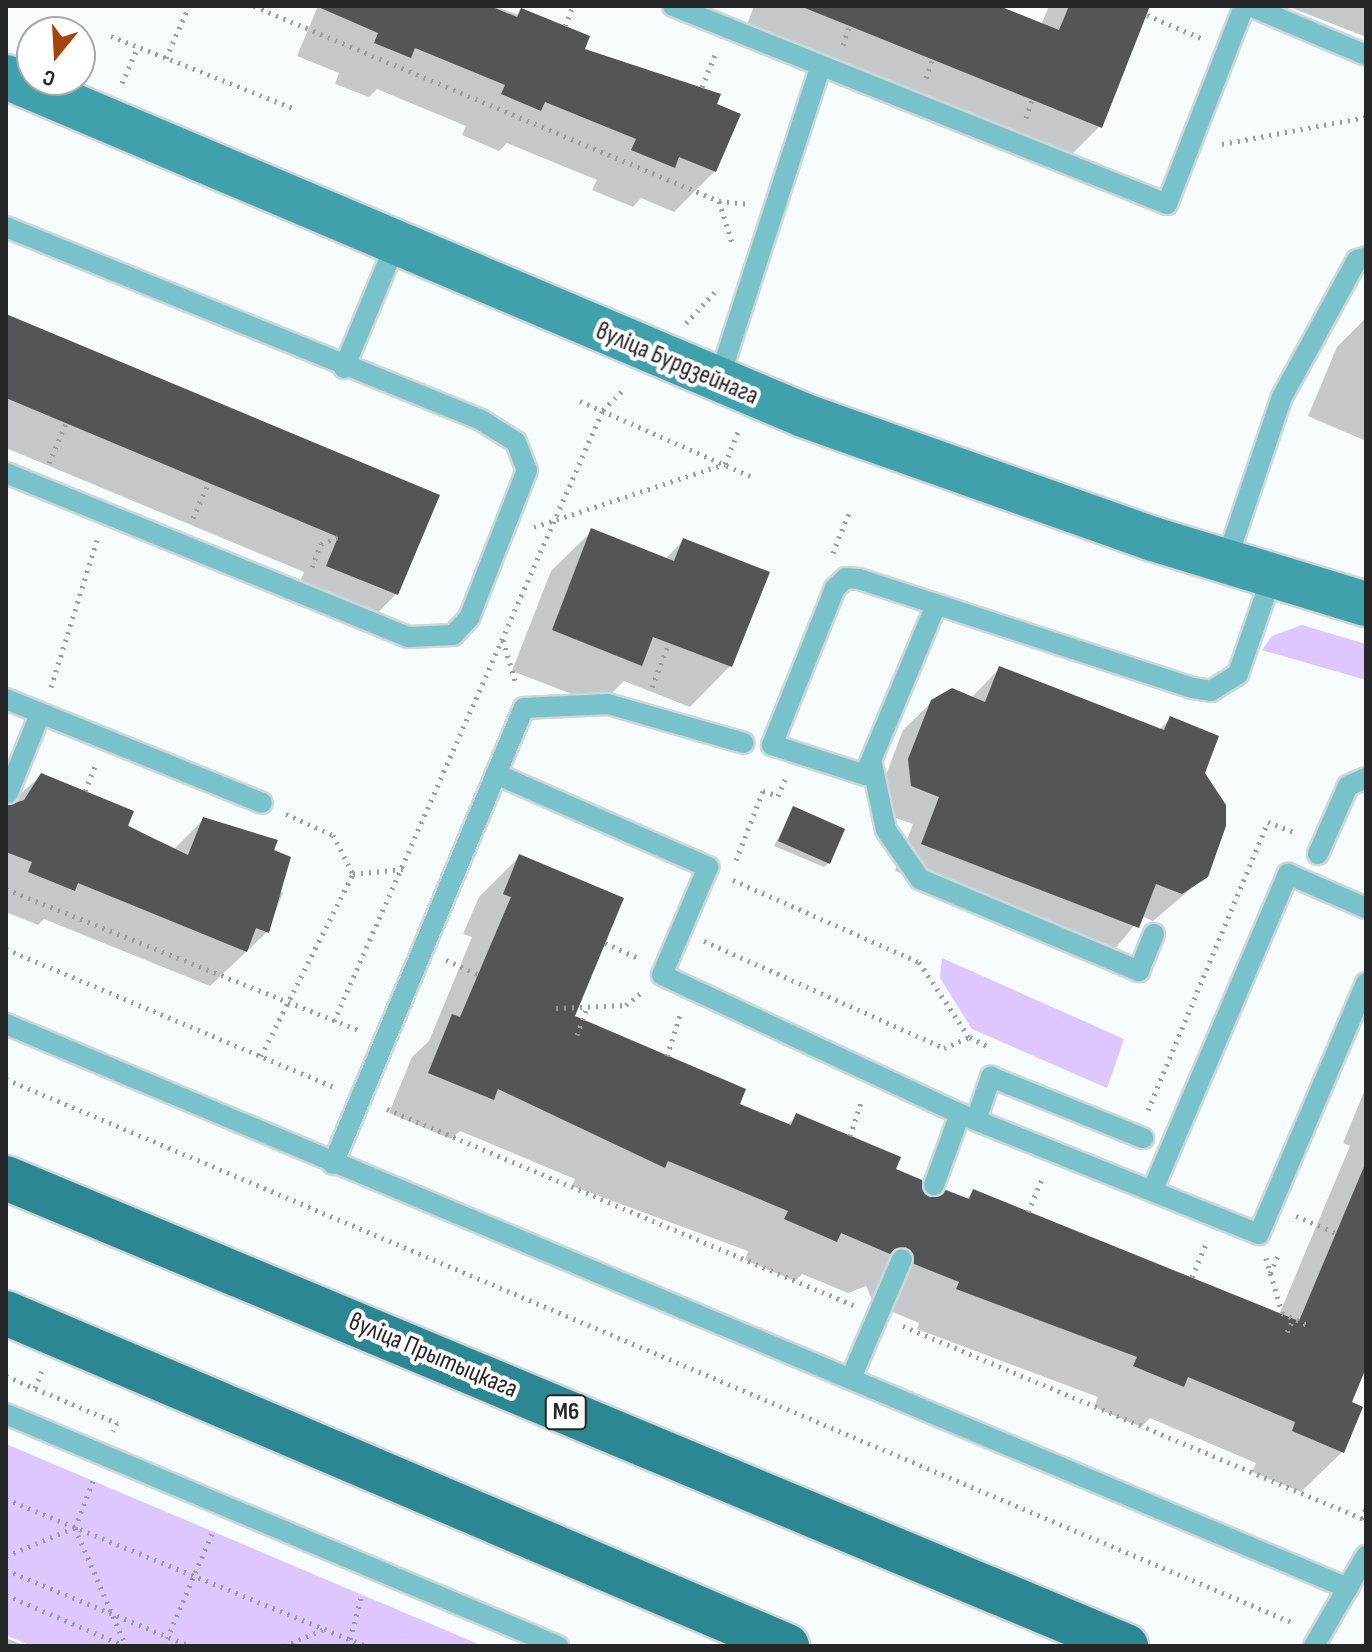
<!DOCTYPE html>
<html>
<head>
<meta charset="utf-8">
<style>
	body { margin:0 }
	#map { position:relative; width:1372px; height:1652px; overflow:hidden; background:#f6fbfe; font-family:"Sofia Sans Condensed",sans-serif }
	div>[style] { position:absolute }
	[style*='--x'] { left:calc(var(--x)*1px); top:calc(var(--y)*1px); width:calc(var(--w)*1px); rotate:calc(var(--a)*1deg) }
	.green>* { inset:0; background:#dec6fe }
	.shadow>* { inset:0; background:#0003 }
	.building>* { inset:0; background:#545559 }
	.path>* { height:5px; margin-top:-2.5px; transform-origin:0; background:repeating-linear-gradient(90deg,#989c9e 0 2px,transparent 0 8px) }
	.roads { filter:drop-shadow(2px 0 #d0d5d7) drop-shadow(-2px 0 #d0d5d7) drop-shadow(0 2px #d0d5d7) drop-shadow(0 -2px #d0d5d7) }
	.lane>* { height:20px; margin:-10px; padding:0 10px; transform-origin:10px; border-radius:10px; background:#77c2cb }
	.secondary>* { height:44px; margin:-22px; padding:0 22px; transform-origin:22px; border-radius:22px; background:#40a1ac }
	.primary>* { height:44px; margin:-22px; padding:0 22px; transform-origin:22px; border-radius:22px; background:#2b8791 }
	span { translate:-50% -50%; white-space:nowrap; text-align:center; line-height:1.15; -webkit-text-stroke:8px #fff; paint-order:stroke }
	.shield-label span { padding:2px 6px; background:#fff; border:2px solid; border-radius:6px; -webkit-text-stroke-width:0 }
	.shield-label { font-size:24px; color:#242627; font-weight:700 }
	.street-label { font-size:26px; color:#242627 }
	.frame { position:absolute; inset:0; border:8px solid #242627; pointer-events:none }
	.north { position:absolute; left:16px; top:16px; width:80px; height:80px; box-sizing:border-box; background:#fff; border:2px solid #a7a8a9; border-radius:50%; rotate:198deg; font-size:22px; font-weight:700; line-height:32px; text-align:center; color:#242627 }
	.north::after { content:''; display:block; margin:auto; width:28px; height:36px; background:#a7430c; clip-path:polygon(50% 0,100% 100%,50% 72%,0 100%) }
</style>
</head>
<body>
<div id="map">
	<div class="green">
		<div style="clip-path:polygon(1302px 625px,1366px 644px,1366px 680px,1262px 650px,1272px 636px)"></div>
		<div style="clip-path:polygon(942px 958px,1124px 1039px,1107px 1088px,972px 1029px,940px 978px)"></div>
		<div style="clip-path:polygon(6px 1444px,483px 1646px,31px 1646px,6px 1635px)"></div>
	</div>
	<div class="shadow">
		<div style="clip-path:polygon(318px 6px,492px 6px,587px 37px,582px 50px,714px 106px,715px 171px,674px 212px,641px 198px,633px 207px,592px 190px,597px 180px,507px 143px,499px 151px,462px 135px,466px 126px,377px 89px,369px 97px,335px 84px,339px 73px,297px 56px)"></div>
		<div style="clip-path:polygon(754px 6px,993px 6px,1041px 25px,1049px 6px,1148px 6px,1100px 126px,1064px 162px,743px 35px)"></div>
		<div style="clip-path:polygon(1287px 6px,1366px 6px,1366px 37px)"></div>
		<div style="clip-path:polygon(6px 316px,437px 497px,396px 594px,361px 630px,292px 601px,304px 572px,6px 448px)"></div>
		<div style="clip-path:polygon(1366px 318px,1366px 441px,1308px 416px,1337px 347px)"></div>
		<div style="clip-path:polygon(592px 531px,665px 559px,684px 540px,730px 666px,690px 707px,624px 681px,600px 705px,512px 671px,551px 571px)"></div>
		<div style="clip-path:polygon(1000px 668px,1159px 730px,1170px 719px,1202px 773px,1206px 876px,1153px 921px,1142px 916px,1110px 955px,895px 871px,913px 824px,884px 814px,881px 788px,903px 730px,932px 702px,971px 698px)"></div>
		<div style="clip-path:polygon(41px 776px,173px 850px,203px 820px,275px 842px,275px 889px,283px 893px,267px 932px,210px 986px,44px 919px,38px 925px,6px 912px,6px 806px)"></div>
		<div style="clip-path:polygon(793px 809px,829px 863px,824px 867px,774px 846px)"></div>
		<div style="clip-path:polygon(520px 856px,572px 1017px,737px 1105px,787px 1125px,797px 1115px,893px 1170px,928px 1199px,965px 1200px,974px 1191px,1279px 1315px,1350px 1146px,1343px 1143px,1366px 1087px,1366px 1363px,1349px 1404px,1342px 1452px,1301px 1492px,1252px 1472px,1256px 1463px,1150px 1418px,1141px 1427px,1094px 1407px,1098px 1397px,917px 1329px,919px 1323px,874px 1304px,866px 1286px,848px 1293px,802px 1274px,795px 1281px,745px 1260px,748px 1251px,572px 1186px,575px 1179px,460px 1131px,451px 1139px,389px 1113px,412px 1057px,429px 1041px,472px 937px,463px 934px,479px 897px)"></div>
		<div style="clip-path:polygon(6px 1638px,26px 1646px,6px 1646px)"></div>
	</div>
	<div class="building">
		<div style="clip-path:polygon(316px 6px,490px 6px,517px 17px,521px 8px,590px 36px,585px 49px,721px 94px,717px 104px,741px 114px,716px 172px,679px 157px,675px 168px,631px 150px,636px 139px,545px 102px,541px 111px,501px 94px,505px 85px,415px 48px,411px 58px,374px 43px,378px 33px)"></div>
		<div style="clip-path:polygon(800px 6px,999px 6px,1059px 30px,1069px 6px,1150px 6px,1102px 128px)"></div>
		<div style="clip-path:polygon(6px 314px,440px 495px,398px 595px,326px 566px,338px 537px,6px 398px)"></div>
		<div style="clip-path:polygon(591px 528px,674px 561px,683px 538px,770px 572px,732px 667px,653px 637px,642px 666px,552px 630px)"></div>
		<div style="clip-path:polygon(999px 666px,1164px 730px,1170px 716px,1219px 736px,1205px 773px,1226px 805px,1226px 826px,1208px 877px,1182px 894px,1156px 884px,1139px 928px,921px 844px,939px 797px,911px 786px,908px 759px,931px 700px,952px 688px,985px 702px)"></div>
		<div style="clip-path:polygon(41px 773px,134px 811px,128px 826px,188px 855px,203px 817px,278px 840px,274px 850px,291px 857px,269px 933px,256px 928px,247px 952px,78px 883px,75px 891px,28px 872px,32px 862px,6px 852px,6px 806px,24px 800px)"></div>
		<div style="clip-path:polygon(793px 806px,845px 829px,830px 864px,778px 841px)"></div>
		<div style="clip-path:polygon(519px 854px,624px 898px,575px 1016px,746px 1089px,740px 1104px,791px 1125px,796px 1113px,901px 1157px,896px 1169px,922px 1180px,930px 1197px,946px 1190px,969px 1199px,973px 1189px,1299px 1321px,1366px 1162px,1366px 1368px,1352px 1402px,1363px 1407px,1344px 1453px,1292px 1431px,1295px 1422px,1188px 1377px,1184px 1387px,1133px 1366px,1137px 1357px,956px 1289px,959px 1282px,914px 1264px,906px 1247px,890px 1254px,841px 1233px,837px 1242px,784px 1219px,788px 1211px,668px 1161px,665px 1168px,498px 1089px,494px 1100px,428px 1073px,452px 1014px,460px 1017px,511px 897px,503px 894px)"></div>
	</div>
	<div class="path">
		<div style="--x:254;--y:6;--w:504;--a:22.75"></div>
		<div style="--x:719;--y:201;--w:27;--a:6"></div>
		<div style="--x:1147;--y:15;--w:59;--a:23.1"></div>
		<div style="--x:565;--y:26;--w:22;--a:-68"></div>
		<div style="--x:111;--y:36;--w:198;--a:21.6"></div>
		<div style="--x:843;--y:45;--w:19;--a:-72"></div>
		<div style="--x:166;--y:58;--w:57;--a:-66.1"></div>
		<div style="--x:926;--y:78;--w:19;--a:-72"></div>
		<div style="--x:122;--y:83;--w:39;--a:-66"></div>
		<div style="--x:702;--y:87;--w:38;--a:-68"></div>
		<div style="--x:1026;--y:118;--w:19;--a:-72"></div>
		<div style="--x:1222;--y:144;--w:147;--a:-10.6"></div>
		<div style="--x:719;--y:201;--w:47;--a:72.7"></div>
		<div style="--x:686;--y:323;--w:42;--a:-46.9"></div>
		<div style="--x:580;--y:401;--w:186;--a:23.8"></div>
		<div style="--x:49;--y:463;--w:43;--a:-67"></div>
		<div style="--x:193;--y:518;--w:39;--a:-66"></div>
		<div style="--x:534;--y:527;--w:201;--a:-18.3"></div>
		<div style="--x:725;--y:464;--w:37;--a:-68"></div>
		<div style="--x:833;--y:553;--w:46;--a:-68.4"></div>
		<div style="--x:312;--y:567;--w:25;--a:-69"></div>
		<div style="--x:321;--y:544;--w:18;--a:-22"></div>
		<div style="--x:503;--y:640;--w:46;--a:73.5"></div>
		<div style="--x:51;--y:687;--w:154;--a:-72.6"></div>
		<div style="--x:652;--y:687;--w:47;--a:-68.9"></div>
		<div style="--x:85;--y:791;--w:27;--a:-68"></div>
		<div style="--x:286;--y:814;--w:51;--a:24.1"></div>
		<div style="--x:333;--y:835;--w:44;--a:62.9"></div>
		<div style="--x:736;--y:860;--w:74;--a:-68.6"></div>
		<div style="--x:763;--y:791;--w:16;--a:18"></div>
		<div style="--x:778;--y:796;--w:21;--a:-67"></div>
		<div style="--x:733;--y:880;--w:203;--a:23.8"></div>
		<div style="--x:919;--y:962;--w:90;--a:56.3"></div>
		<div style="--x:6;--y:889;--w:379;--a:21.8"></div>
		<div style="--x:704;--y:941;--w:263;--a:24"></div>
		<div style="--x:944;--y:1048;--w:28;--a:-23"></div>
		<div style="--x:970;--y:1037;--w:24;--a:28"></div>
		<div style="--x:605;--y:943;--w:39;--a:24"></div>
		<div style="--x:6;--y:949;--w:359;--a:22.8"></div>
		<div style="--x:446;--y:960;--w:35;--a:24"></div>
		<div style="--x:556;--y:1008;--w:70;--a:-2.5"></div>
		<div style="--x:626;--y:1005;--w:22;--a:-39"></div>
		<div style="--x:334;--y:1021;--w:668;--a:-66.24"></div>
		<div style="--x:603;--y:410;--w:28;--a:-45"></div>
		<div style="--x:577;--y:1035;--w:30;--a:-70"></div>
		<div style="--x:261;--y:1056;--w:204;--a:-63.2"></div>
		<div style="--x:353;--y:874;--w:50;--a:-5.7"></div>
		<div style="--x:667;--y:1056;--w:43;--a:-72.4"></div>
		<div style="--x:6;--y:1079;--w:1398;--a:22.9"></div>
		<div style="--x:387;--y:1109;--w:506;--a:22.81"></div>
		<div style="--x:1148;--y:1110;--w:312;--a:-67.4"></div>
		<div style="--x:1268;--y:822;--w:30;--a:21"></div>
		<div style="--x:850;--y:1136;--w:39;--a:-72"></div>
		<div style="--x:1028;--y:1212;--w:39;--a:-67"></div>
		<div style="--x:1296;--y:1216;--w:43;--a:23"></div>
		<div style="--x:1266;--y:1258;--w:57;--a:73.8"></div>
		<div style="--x:1282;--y:1313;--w:29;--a:25"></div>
		<div style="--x:1270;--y:1273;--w:19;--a:-65"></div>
		<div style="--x:1192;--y:1277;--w:39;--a:-67"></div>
		<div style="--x:903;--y:1326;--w:502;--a:22.73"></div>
		<div style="--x:1287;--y:1332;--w:14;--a:-65"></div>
		<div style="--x:6;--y:1376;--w:121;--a:22.9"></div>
		<div style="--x:117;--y:1423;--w:9;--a:117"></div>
		<div style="--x:35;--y:1388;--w:18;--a:-68"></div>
		<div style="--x:93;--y:1481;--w:50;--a:111"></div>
		<div style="--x:75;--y:1528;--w:129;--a:66.6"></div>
		<div style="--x:6;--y:1499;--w:390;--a:22.2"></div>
		<div style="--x:1362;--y:1519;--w:12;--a:-70"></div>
		<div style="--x:6;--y:1556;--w:74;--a:-22.4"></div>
		<div style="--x:6;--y:1570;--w:199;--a:22.4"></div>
		<div style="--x:6;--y:1595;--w:129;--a:23.2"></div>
		<div style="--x:164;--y:1646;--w:125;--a:-66.9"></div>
		<div style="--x:284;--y:1646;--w:43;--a:-23"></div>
		<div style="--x:355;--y:1646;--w:9;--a:-126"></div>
		<div style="--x:350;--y:1639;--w:47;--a:-75.1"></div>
	</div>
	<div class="roads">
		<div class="lane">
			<div style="--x:673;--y:6;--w:532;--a:21.84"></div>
			<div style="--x:1167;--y:204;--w:212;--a:-68.7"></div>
			<div style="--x:1250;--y:6;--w:126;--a:22.9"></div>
			<div style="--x:6;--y:227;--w:513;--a:22.11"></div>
			<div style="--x:481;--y:420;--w:41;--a:32.2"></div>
			<div style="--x:516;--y:442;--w:30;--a:69"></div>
			<div style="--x:527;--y:470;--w:159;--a:111.4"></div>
			<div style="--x:469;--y:618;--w:23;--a:133"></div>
			<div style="--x:453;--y:635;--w:45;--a:177.5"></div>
			<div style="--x:408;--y:637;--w:434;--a:-157.8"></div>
			<div style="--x:344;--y:368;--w:135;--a:-67.4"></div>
			<div style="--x:718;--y:382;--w:329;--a:-72"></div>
			<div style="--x:1226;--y:562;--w:174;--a:-71.3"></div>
			<div style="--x:1282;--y:397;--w:156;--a:-61.3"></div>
			<div style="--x:1357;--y:260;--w:9;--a:-18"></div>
			<div style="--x:936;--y:605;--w:184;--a:112.7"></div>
			<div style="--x:865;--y:775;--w:98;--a:-162.1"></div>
			<div style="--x:772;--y:745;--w:169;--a:-68.1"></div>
			<div style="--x:835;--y:588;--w:15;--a:-42"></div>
			<div style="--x:846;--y:578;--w:13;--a:4"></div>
			<div style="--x:859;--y:579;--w:351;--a:18.1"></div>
			<div style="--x:1193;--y:688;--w:18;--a:9"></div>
			<div style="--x:1211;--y:691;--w:32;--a:-32"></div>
			<div style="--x:1238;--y:674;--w:104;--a:-70.9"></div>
			<div style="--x:6;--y:699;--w:276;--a:22.1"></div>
			<div style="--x:872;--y:764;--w:67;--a:78"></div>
			<div style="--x:886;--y:830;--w:60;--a:55.2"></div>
			<div style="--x:920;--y:879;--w:238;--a:22.8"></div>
			<div style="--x:1139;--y:971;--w:40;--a:-68"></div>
			<div style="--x:496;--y:774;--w:232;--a:23.7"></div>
			<div style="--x:708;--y:867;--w:117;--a:113.1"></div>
			<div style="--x:662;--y:975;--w:329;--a:25"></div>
			<div style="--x:960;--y:1114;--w:322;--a:21.9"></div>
			<div style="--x:1259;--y:1234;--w:273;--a:-66.9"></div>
			<div style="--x:8;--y:793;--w:85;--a:-67.9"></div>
			<div style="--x:1318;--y:854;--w:74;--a:-66.2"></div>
			<div style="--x:1348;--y:786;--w:20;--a:-24"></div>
			<div style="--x:6;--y:1024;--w:1456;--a:22.8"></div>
			<div style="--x:976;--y:1120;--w:46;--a:-70.8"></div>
			<div style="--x:991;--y:1077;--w:164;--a:21.9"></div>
			<div style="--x:333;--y:1164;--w:494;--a:-67.3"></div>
			<div style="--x:524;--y:708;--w:84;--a:-2.7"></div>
			<div style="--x:608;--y:704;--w:141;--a:16"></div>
			<div style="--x:934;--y:1185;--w:76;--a:-69.9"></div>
			<div style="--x:1153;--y:1189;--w:343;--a:-66.8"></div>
			<div style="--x:1288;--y:874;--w:85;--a:23.6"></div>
			<div style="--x:851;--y:1378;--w:129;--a:-66.8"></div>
			<div style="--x:6;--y:1414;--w:599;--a:22.8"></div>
			<div style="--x:1314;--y:1646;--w:104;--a:-60"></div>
		</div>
		<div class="secondary">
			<div style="--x:6;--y:77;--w:866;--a:22.98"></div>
			<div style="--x:803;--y:415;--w:371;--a:19.5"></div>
			<div style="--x:1153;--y:539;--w:223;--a:17"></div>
		</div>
		<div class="primary">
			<div style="--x:6;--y:1178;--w:1214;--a:22.68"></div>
			<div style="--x:6;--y:1313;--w:849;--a:23.09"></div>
		</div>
	</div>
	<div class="shield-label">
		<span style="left:566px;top:1412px">М6</span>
	</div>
	<div class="street-label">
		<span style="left:677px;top:364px;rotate:23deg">вуліца Бурдзейнага</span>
		<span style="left:433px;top:1356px;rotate:23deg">вуліца Прытыцкага</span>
	</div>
	<div class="frame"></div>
	<div class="north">С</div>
</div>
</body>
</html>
